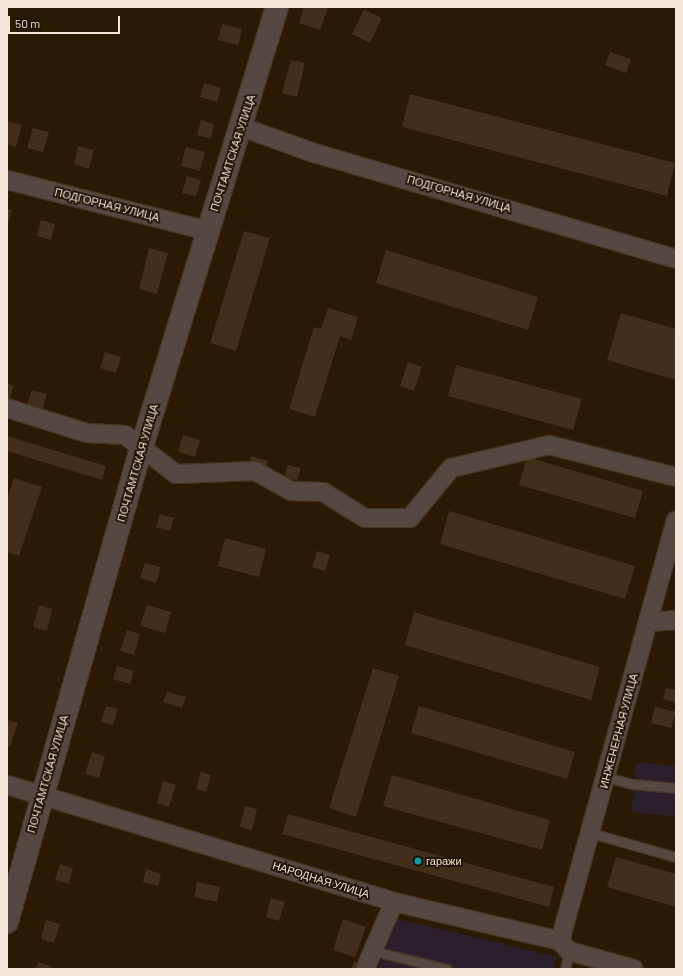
<!DOCTYPE html>
<html>
<head>
<meta charset="utf-8">
<style>
	body { margin:0 }
	#map { position:relative; width:683px; height:976px; overflow:hidden; background:#2a1903; font-family:Barlow,sans-serif }
	div>[style] { position:absolute }
	[style*='--x'] { left:calc(var(--x)*1px); top:calc(var(--y)*1px); width:calc(var(--w)*1px); rotate:calc(var(--a)*1deg) }
	.industrial>* { inset:0; background:#2c1f2c }
	.building>* { inset:0; background:#422f19 }
	.roads { filter:drop-shadow(1px 0 #463621) drop-shadow(-1px 0 #463621) drop-shadow(0 1px #463621) drop-shadow(0 -1px #463621) }
	.service>* { height:9px; margin:-4.5px; padding:0 4.5px; transform-origin:4.5px; border-radius:4.5px; background:#554843 }
	.minor>* { height:18px; margin:-9px; padding:0 9px; transform-origin:9px; border-radius:9px; background:#554843 }
	.tertiary>* { height:22px; margin:-11px; padding:0 11px; transform-origin:11px; border-radius:11px; background:#554843 }
	.dots>* { width:11px; height:11px; translate:-50% -50%; box-sizing:border-box; border:2px solid #200f00; border-radius:50% }
	span { translate:-50% -50%; white-space:nowrap; text-align:center; line-height:1.15; -webkit-text-stroke:3.5px #200f00; paint-order:stroke }
	.street-label { font-size:11px; color:#f3e6d9 }
	.poi-label { font-size:11px; color:#f3e6d9 }
	.left { translate:0 -50%; text-align:left }
	.frame { position:absolute; inset:0; border:8px solid #f3e6d9; pointer-events:none }
	.scale { position:absolute; left:8px; top:16px; width:112px; height:18px; box-sizing:border-box; border:2px solid #f3e6d9; border-top:0; padding-left:5px; font-size:12px; line-height:14px; white-space:nowrap; color:#f3e6d9; -webkit-text-stroke:3px #200f00; paint-order:stroke }
</style>
</head>
<body>
<div id="map">
	<div class="industrial">
		<div style="clip-path:polygon(636px 762px,676px 766px,676px 817px,631px 812px)"></div>
		<div style="clip-path:polygon(397px 919px,557px 957px,554px 969px,377px 969px)"></div>
	</div>
	<div class="building">
		<div style="clip-path:polygon(304px 7px,328px 7px,320px 30px,299px 23px)"></div>
		<div style="clip-path:polygon(364px 10px,382px 18px,370px 43px,352px 34px)"></div>
		<div style="clip-path:polygon(222px 24px,242px 29px,238px 45px,218px 40px)"></div>
		<div style="clip-path:polygon(610px 52px,631px 59px,626px 73px,605px 65px)"></div>
		<div style="clip-path:polygon(291px 60px,305px 63px,297px 97px,282px 93px)"></div>
		<div style="clip-path:polygon(204px 83px,221px 88px,217px 102px,200px 97px)"></div>
		<div style="clip-path:polygon(410px 94px,675px 163px,667px 196px,402px 127px)"></div>
		<div style="clip-path:polygon(201px 120px,214px 124px,211px 139px,197px 135px)"></div>
		<div style="clip-path:polygon(7px 121px,22px 125px,16px 147px,7px 144px)"></div>
		<div style="clip-path:polygon(33px 128px,49px 132px,43px 152px,27px 148px)"></div>
		<div style="clip-path:polygon(78px 146px,94px 150px,89px 169px,74px 164px)"></div>
		<div style="clip-path:polygon(186px 147px,205px 152px,200px 171px,181px 166px)"></div>
		<div style="clip-path:polygon(187px 176px,201px 180px,196px 196px,182px 193px)"></div>
		<div style="clip-path:polygon(7px 209px,12px 210px,7px 227px)"></div>
		<div style="clip-path:polygon(41px 220px,55px 224px,51px 240px,37px 236px)"></div>
		<div style="clip-path:polygon(244px 231px,270px 238px,236px 351px,210px 343px)"></div>
		<div style="clip-path:polygon(149px 248px,168px 253px,157px 294px,139px 289px)"></div>
		<div style="clip-path:polygon(386px 250px,538px 297px,528px 330px,376px 283px)"></div>
		<div style="clip-path:polygon(328px 308px,358px 317px,351px 340px,340px 336px,315px 417px,289px 409px,314px 327px,321px 329px)"></div>
		<div style="clip-path:polygon(621px 313px,676px 329px,676px 380px,607px 360px)"></div>
		<div style="clip-path:polygon(105px 352px,121px 357px,116px 373px,100px 368px)"></div>
		<div style="clip-path:polygon(408px 362px,422px 367px,414px 391px,400px 386px)"></div>
		<div style="clip-path:polygon(456px 365px,582px 399px,573px 430px,448px 396px)"></div>
		<div style="clip-path:polygon(7px 383px,14px 386px,7px 405px)"></div>
		<div style="clip-path:polygon(32px 390px,47px 394px,41px 415px,25px 411px)"></div>
		<div style="clip-path:polygon(183px 435px,200px 440px,195px 457px,178px 452px)"></div>
		<div style="clip-path:polygon(7px 436px,106px 466px,102px 480px,7px 451px)"></div>
		<div style="clip-path:polygon(251px 456px,268px 461px,264px 471px,248px 466px)"></div>
		<div style="clip-path:polygon(527px 457px,643px 491px,635px 518px,519px 485px)"></div>
		<div style="clip-path:polygon(288px 465px,301px 468px,297px 481px,284px 477px)"></div>
		<div style="clip-path:polygon(14px 478px,42px 487px,19px 556px,7px 552px,7px 499px)"></div>
		<div style="clip-path:polygon(449px 511px,635px 566px,625px 599px,440px 544px)"></div>
		<div style="clip-path:polygon(160px 514px,174px 518px,170px 531px,156px 527px)"></div>
		<div style="clip-path:polygon(225px 538px,266px 549px,259px 577px,218px 566px)"></div>
		<div style="clip-path:polygon(317px 551px,330px 555px,325px 571px,312px 567px)"></div>
		<div style="clip-path:polygon(145px 563px,161px 567px,156px 583px,140px 578px)"></div>
		<div style="clip-path:polygon(39px 605px,52px 609px,47px 631px,33px 627px)"></div>
		<div style="clip-path:polygon(147px 605px,171px 612px,165px 633px,140px 626px)"></div>
		<div style="clip-path:polygon(414px 612px,600px 667px,591px 700px,405px 645px)"></div>
		<div style="clip-path:polygon(127px 630px,140px 634px,134px 655px,120px 651px)"></div>
		<div style="clip-path:polygon(117px 666px,134px 671px,130px 684px,113px 679px)"></div>
		<div style="clip-path:polygon(373px 668px,399px 676px,356px 817px,329px 808px)"></div>
		<div style="clip-path:polygon(666px 688px,676px 690px,676px 703px,663px 699px)"></div>
		<div style="clip-path:polygon(167px 692px,186px 697px,182px 708px,163px 702px)"></div>
		<div style="clip-path:polygon(106px 706px,118px 709px,113px 725px,101px 722px)"></div>
		<div style="clip-path:polygon(419px 706px,575px 752px,567px 779px,411px 733px)"></div>
		<div style="clip-path:polygon(655px 707px,676px 712px,671px 728px,651px 723px)"></div>
		<div style="clip-path:polygon(7px 720px,18px 723px,10px 747px,7px 746px)"></div>
		<div style="clip-path:polygon(92px 752px,105px 756px,99px 778px,85px 774px)"></div>
		<div style="clip-path:polygon(201px 772px,211px 775px,206px 792px,196px 789px)"></div>
		<div style="clip-path:polygon(392px 775px,550px 820px,542px 850px,383px 806px)"></div>
		<div style="clip-path:polygon(163px 781px,176px 785px,169px 807px,157px 803px)"></div>
		<div style="clip-path:polygon(245px 806px,257px 809px,252px 830px,240px 827px)"></div>
		<div style="clip-path:polygon(288px 814px,554px 887px,549px 907px,282px 834px)"></div>
		<div style="clip-path:polygon(616px 857px,676px 874px,676px 907px,607px 887px)"></div>
		<div style="clip-path:polygon(60px 864px,73px 868px,69px 884px,55px 880px)"></div>
		<div style="clip-path:polygon(146px 869px,161px 874px,158px 886px,143px 882px)"></div>
		<div style="clip-path:polygon(197px 882px,220px 887px,217px 902px,194px 897px)"></div>
		<div style="clip-path:polygon(271px 898px,285px 902px,279px 921px,266px 917px)"></div>
		<div style="clip-path:polygon(343px 919px,366px 927px,355px 957px,333px 950px)"></div>
		<div style="clip-path:polygon(46px 920px,60px 924px,54px 943px,41px 939px)"></div>
		<div style="clip-path:polygon(354px 961px,369px 967px,368px 969px,351px 969px)"></div>
		<div style="clip-path:polygon(38px 962px,52px 966px,51px 969px,36px 969px)"></div>
	</div>
	<div class="roads">
		<div class="service">
			<div style="--x:606;--y:777;--w:28;--a:15"></div>
			<div style="--x:633;--y:784;--w:43;--a:5.3"></div>
			<div style="--x:591;--y:833;--w:88;--a:15.8"></div>
			<div style="--x:373;--y:951;--w:76;--a:13.7"></div>
			<div style="--x:565;--y:969;--w:18;--a:-77"></div>
		</div>
		<div class="minor">
			<div style="--x:242;--y:127;--w:77;--a:19.9"></div>
			<div style="--x:314;--y:153;--w:377;--a:16.3"></div>
			<div style="--x:7;--y:180;--w:207;--a:14.2"></div>
			<div style="--x:7;--y:408;--w:84;--a:17.4"></div>
			<div style="--x:87;--y:433;--w:38;--a:3"></div>
			<div style="--x:125;--y:435;--w:64;--a:37.4"></div>
			<div style="--x:176;--y:474;--w:79;--a:-2.2"></div>
			<div style="--x:255;--y:471;--w:41;--a:29.1"></div>
			<div style="--x:291;--y:491;--w:32;--a:2"></div>
			<div style="--x:323;--y:492;--w:49;--a:31.8"></div>
			<div style="--x:365;--y:518;--w:45;--a:0"></div>
			<div style="--x:410;--y:518;--w:65;--a:-50.6"></div>
			<div style="--x:451;--y:468;--w:101;--a:-13.2"></div>
			<div style="--x:549;--y:445;--w:131;--a:14.1"></div>
			<div style="--x:649;--y:622;--w:27;--a:-4"></div>
			<div style="--x:7;--y:785;--w:404;--a:16.8"></div>
			<div style="--x:394;--y:902;--w:171;--a:13.2"></div>
			<div style="--x:560;--y:941;--w:13;--a:48"></div>
			<div style="--x:569;--y:951;--w:67;--a:15.5"></div>
			<div style="--x:560;--y:941;--w:436;--a:-74.6"></div>
			<div style="--x:365;--y:969;--w:73;--a:-66.6"></div>
		</div>
		<div class="tertiary">
			<div style="--x:7;--y:922;--w:495;--a:-74.2"></div>
			<div style="--x:142;--y:446;--w:459;--a:-72.9"></div>
		</div>
	</div>
	<div class="dots">
		<div style="left:418px;top:861px;background:#0f9aa8"></div>
	</div>
	<div class="street-label">
		<span style="left:233px;top:153px;rotate:-72deg">ПОЧТАМТСКАЯ УЛИЦА</span>
		<span style="left:459px;top:194px;rotate:16deg">ПОДГОРНАЯ УЛИЦА</span>
		<span style="left:107px;top:205px;rotate:14deg">ПОДГОРНАЯ УЛИЦА</span>
		<span style="left:138px;top:463px;rotate:-74deg">ПОЧТАМТСКАЯ УЛИЦА</span>
		<span style="left:619px;top:731px;rotate:-75deg">ИНЖЕНЕРНАЯ УЛИЦА</span>
		<span style="left:48px;top:774px;rotate:-74deg">ПОЧТАМТСКАЯ УЛИЦА</span>
		<span style="left:321px;top:880px;rotate:17deg">НАРОДНАЯ УЛИЦА</span>
	</div>
	<div class="poi-label">
		<span class="left" style="left:426px;top:861px">гаражи</span>
	</div>
	<div class="frame"></div>
	<div class="scale">50 m</div>
</div>
</body>
</html>
